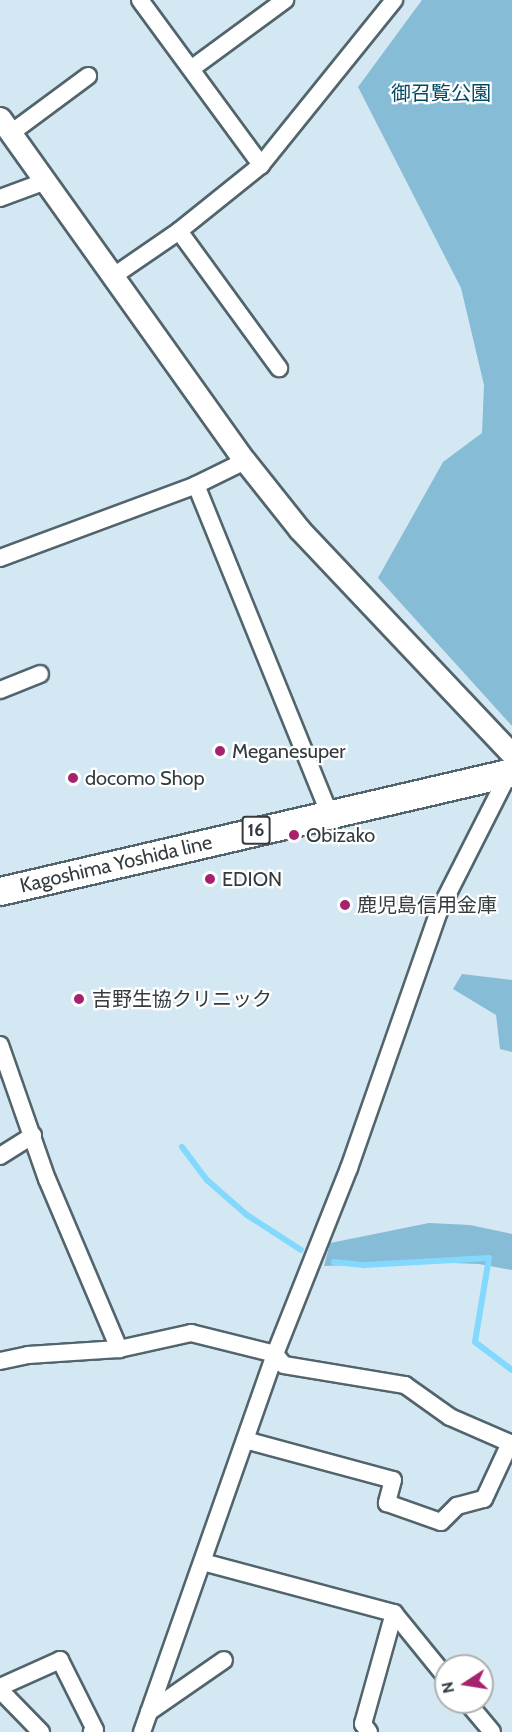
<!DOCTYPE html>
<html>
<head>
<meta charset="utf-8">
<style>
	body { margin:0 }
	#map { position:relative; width:512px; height:1732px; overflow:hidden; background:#d3e8f2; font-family:Cabin,"Noto Sans JP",sans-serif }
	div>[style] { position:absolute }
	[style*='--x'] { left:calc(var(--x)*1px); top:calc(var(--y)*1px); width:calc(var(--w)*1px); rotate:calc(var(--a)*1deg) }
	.green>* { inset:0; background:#86bcd5 }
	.stream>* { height:6px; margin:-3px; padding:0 3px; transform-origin:3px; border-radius:3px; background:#83d8fe }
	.roads { filter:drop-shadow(2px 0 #52646c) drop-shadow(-2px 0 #52646c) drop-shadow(0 2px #52646c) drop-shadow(0 -2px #52646c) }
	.minor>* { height:16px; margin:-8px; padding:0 8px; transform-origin:8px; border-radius:8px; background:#fff }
	.tertiary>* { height:21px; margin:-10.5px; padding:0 10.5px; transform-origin:10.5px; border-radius:10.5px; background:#fff }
	.primary>* { height:27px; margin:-13.5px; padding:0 13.5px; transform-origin:13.5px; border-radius:13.5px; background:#fff }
	.dots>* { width:16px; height:16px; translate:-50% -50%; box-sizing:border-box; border:3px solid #fff; border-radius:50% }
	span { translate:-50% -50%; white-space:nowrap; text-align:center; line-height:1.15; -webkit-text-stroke:4.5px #fff; paint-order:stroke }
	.shield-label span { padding:2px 4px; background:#fff; border:2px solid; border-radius:4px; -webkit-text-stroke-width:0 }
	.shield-label { font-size:18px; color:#333b3f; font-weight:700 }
	.park-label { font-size:20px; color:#004b64 }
	.poi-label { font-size:20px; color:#333b3f }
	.left { translate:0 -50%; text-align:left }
	.street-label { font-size:20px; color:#333b3f }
	.north { position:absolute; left:434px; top:1654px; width:60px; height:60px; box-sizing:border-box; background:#fff; border:2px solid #adb1b2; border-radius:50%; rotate:258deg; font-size:16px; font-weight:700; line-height:24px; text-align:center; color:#333b3f }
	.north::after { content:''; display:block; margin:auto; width:21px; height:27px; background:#a7226d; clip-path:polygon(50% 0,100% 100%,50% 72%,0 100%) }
</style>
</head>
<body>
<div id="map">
	<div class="green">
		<div style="clip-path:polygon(422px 0,512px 0,512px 726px,378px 578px,443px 462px,482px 433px,484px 385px,461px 288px,358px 87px)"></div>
		<div style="clip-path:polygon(462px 974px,512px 980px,512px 1052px,500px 1049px,496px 1015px,453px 989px)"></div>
		<div style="clip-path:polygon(429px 1223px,470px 1225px,512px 1234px,512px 1270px,479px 1264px,429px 1262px,324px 1266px,330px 1243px)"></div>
	</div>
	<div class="stream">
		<div style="--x:182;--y:1147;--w:41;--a:52.9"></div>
		<div style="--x:207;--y:1180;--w:53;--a:41.2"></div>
		<div style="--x:247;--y:1215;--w:64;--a:32.9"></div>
		<div style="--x:334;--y:1262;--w:30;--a:6"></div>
		<div style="--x:364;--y:1265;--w:125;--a:-3.2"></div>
		<div style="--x:489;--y:1258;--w:85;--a:99.5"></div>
		<div style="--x:475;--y:1342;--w:46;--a:37.1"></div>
	</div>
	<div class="roads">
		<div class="minor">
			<div style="--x:140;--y:0;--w:205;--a:53.7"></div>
			<div style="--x:191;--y:69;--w:117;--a:-36.3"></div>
			<div style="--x:11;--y:133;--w:96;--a:-36.5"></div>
			<div style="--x:0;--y:198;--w:49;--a:-20.3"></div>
			<div style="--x:179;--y:231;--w:170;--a:53.9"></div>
			<div style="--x:115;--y:275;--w:78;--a:-34.5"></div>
			<div style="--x:179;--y:231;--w:105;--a:-38.8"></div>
			<div style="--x:261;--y:165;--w:212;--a:-51.1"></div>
			<div style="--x:196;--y:485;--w:354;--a:67.9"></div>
			<div style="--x:0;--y:558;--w:209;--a:-20.4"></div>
			<div style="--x:196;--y:485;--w:55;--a:-26.1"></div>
			<div style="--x:0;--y:690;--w:43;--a:-21.8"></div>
			<div style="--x:0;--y:1045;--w:142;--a:70.7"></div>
			<div style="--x:47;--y:1179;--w:185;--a:67"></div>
			<div style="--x:0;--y:1156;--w:39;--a:-32"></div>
			<div style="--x:0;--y:1361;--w:29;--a:-12"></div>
			<div style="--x:28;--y:1355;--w:91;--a:-3.8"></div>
			<div style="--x:119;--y:1349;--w:74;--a:-12.5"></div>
			<div style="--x:191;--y:1333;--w:87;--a:14"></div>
			<div style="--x:275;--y:1354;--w:14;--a:51"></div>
			<div style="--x:284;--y:1365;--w:123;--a:9.4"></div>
			<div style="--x:405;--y:1385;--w:55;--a:35.4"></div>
			<div style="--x:450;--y:1417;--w:68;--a:23.5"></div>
			<div style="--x:245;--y:1440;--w:153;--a:15.1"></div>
			<div style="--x:393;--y:1480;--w:24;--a:105"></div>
			<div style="--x:387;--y:1503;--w:57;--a:19.4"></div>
			<div style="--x:441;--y:1522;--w:23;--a:-45"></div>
			<div style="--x:457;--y:1506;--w:28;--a:-15"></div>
			<div style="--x:484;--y:1499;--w:62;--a:-65.1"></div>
			<div style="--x:203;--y:1562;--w:198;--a:15"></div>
			<div style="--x:394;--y:1613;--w:82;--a:50.9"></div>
			<div style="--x:0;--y:1687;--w:66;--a:-24.2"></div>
			<div style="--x:60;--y:1660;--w:78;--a:63.4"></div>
			<div style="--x:95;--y:1730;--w:4;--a:146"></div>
			<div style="--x:0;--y:1690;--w:59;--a:45.7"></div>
			<div style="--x:467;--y:1702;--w:39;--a:50"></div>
			<div style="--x:149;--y:1712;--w:91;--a:-34.7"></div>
			<div style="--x:142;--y:1732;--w:401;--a:-70.6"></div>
			<div style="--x:275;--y:1354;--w:200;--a:-68.3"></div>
			<div style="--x:349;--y:1168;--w:272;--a:-70.7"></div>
			<div style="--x:439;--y:911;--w:155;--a:-63.1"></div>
			<div style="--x:369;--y:1732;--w:10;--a:-127"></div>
			<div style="--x:363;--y:1724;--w:115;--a:-74.4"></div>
		</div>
		<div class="tertiary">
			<div style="--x:0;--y:118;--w:422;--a:54.5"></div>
			<div style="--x:245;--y:461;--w:87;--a:51.5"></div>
			<div style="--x:299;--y:529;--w:310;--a:46.6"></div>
		</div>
		<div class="primary">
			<div style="--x:0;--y:891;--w:526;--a:-13.08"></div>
		</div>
	</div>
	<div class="dots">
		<div style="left:220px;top:751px;background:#a7226d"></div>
		<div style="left:73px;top:778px;background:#a7226d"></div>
		<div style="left:294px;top:835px;background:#a7226d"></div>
		<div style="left:210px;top:879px;background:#a7226d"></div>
		<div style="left:345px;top:905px;background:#a7226d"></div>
		<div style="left:79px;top:999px;background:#a7226d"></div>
	</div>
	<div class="shield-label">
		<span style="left:256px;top:830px">16</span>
	</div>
	<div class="park-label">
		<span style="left:441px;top:93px">御召覧公園</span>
	</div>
	<div class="poi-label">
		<span class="left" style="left:232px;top:751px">Meganesuper</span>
		<span class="left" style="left:85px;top:778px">docomo Shop</span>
		<span class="left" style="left:306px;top:835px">Obizako</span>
		<span class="left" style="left:222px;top:879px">EDION</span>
		<span class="left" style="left:357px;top:905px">鹿児島信用金庫</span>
		<span class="left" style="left:92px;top:999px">吉野生協クリニック</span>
	</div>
	<div class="street-label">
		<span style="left:116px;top:864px;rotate:-13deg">Kagoshima Yoshida line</span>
	</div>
	<div class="north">N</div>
</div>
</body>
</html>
